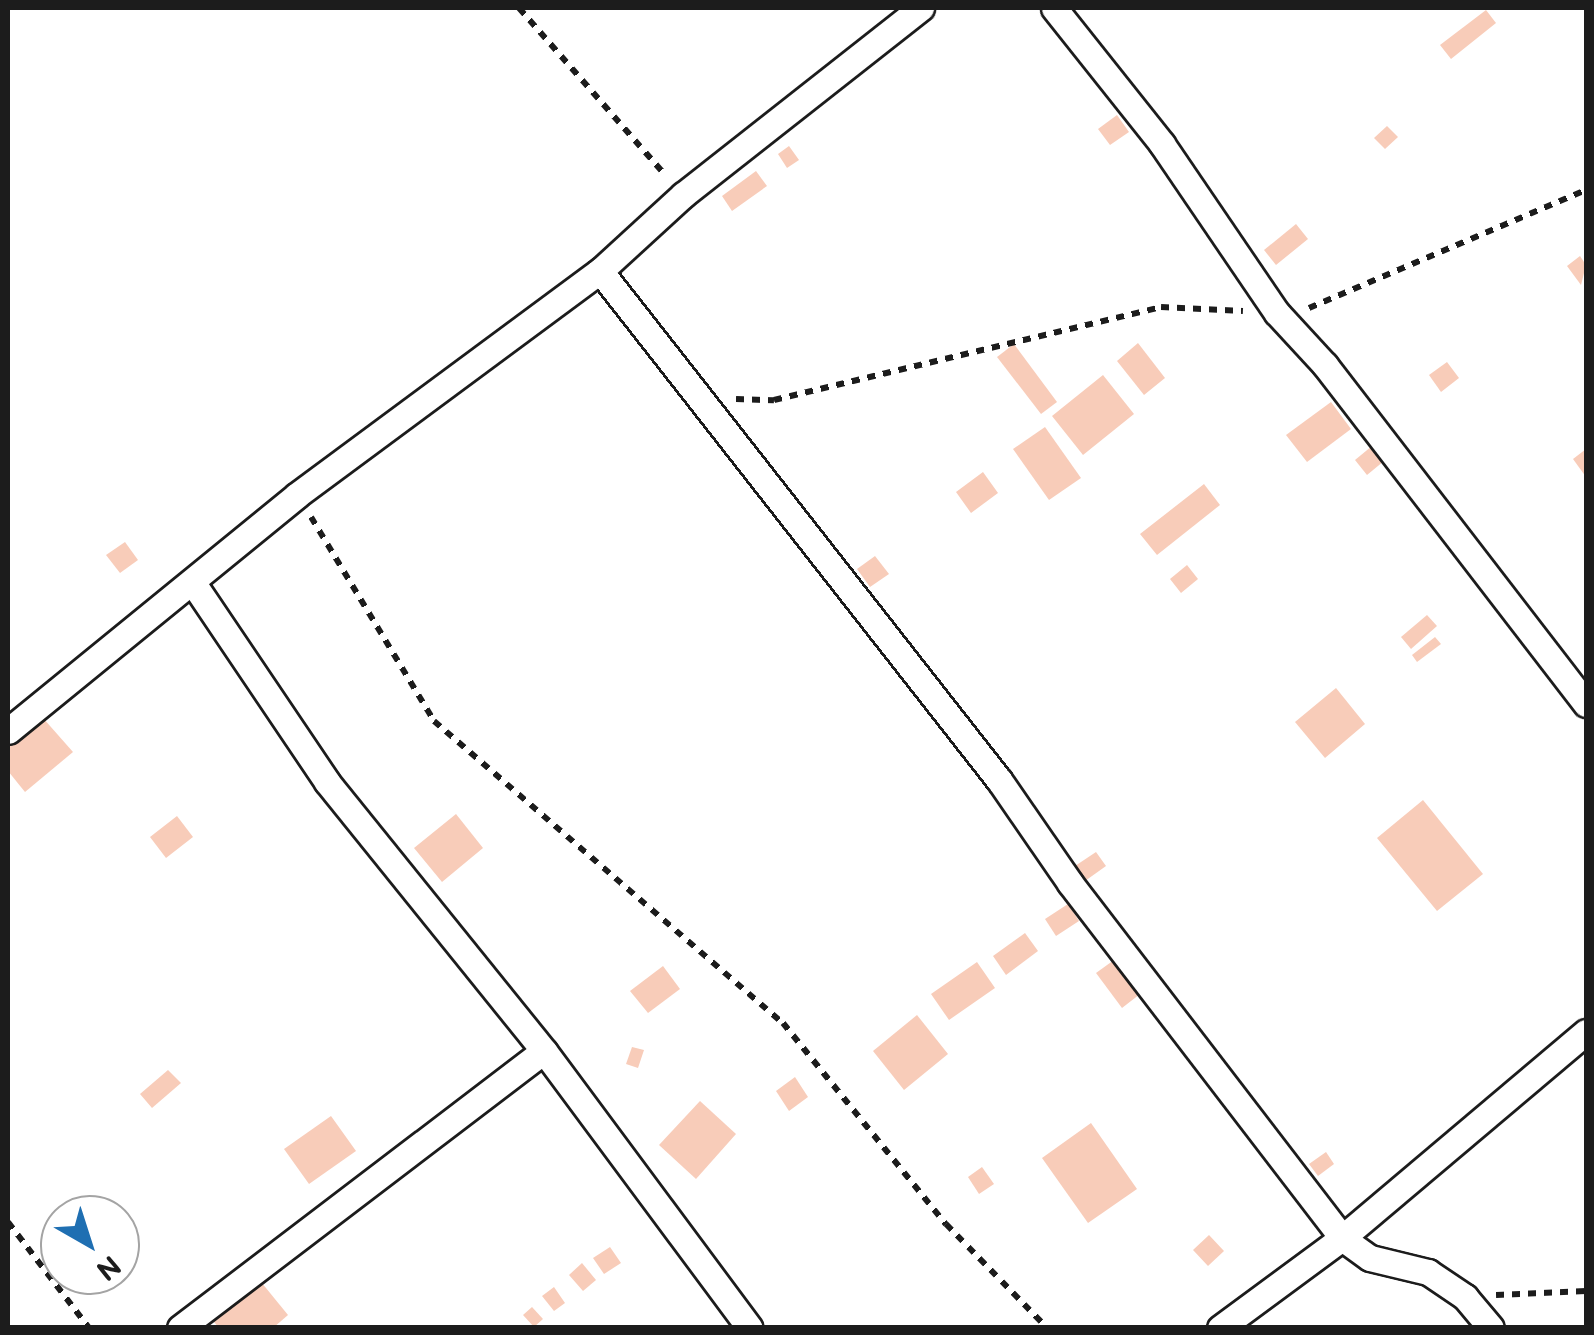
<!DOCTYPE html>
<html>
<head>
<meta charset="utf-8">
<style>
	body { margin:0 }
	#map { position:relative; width:1594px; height:1335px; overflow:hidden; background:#fff; font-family:"Balsamiq Sans",sans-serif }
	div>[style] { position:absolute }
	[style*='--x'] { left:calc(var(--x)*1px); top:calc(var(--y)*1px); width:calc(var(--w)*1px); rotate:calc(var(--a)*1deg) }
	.building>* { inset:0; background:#f8ccb9 }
	.path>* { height:6px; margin-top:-3px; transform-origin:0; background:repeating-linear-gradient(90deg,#1c1c1c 0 8px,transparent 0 16px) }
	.roads { filter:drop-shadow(2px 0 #1c1c1c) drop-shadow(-2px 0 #1c1c1c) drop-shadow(0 2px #1c1c1c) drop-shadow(0 -2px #1c1c1c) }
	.street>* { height:25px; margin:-12.5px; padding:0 12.5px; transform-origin:12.5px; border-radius:12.5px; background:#fff }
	span { translate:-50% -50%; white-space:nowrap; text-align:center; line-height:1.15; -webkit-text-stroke:9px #fff; paint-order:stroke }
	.frame { position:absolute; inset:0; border:10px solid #1c1c1c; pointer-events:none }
	.north { position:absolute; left:40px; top:1195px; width:100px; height:100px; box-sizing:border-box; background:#fff; border:2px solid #a4a4a4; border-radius:50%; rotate:141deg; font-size:28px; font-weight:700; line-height:40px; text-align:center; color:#1c1c1c }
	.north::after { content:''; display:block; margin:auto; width:35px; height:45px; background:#1f6fb2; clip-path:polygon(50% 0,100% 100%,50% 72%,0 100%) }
</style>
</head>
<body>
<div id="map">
	<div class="building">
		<div style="clip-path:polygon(1486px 10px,1496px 23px,1451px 59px,1440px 45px)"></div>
		<div style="clip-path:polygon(1117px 115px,1129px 132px,1110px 145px,1098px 129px)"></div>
		<div style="clip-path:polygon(1387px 126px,1398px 137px,1385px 149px,1374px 138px)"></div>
		<div style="clip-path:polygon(789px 146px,799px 160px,787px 168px,778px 154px)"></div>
		<div style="clip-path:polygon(756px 171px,767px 186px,732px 211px,722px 196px)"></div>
		<div style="clip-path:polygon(1296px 224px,1308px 239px,1276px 265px,1264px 250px)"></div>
		<div style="clip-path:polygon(1580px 256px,1586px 265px,1581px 285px,1567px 266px)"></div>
		<div style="clip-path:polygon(1138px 343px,1165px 378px,1144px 395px,1117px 361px)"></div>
		<div style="clip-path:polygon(1014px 344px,1057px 402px,1041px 414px,997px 357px)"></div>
		<div style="clip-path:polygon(1447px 362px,1459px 378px,1441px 392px,1429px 375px)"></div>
		<div style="clip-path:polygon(1103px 375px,1134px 414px,1083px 455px,1052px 416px)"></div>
		<div style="clip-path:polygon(1331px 402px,1351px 429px,1307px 462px,1286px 435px)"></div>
		<div style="clip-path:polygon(1045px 427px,1081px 478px,1049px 500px,1013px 449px)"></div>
		<div style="clip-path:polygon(1372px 446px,1384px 461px,1367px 475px,1355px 460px)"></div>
		<div style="clip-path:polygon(1586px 449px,1586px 477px,1573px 459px)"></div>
		<div style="clip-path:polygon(983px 472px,998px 493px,971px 513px,956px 492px)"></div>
		<div style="clip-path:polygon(1204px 484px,1220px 505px,1157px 555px,1140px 534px)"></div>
		<div style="clip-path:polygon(125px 542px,138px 560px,120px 573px,106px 555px)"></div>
		<div style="clip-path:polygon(875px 556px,889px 574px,870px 587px,857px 569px)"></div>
		<div style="clip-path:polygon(1187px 565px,1198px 579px,1181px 593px,1170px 579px)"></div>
		<div style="clip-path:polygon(1427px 615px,1437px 626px,1411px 649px,1401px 637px)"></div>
		<div style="clip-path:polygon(1435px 637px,1441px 644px,1417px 662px,1412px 655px)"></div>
		<div style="clip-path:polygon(1336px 688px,1365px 724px,1325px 758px,1295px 722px)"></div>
		<div style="clip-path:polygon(43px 718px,73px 752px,25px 792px,8px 771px,8px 748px)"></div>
		<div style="clip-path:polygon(1423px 800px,1483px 874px,1437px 911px,1377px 838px)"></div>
		<div style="clip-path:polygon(456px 814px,483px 848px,442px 882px,414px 848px)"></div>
		<div style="clip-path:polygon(177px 816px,193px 837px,166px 858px,150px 837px)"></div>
		<div style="clip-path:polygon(1096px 852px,1106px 866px,1085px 881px,1075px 866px)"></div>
		<div style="clip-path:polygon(1068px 904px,1079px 921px,1056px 936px,1045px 919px)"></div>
		<div style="clip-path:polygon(1025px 933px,1038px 951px,1006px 975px,993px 956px)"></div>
		<div style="clip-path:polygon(1114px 960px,1140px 994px,1122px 1008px,1096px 973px)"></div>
		<div style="clip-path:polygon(977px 962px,995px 988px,949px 1020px,931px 994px)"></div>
		<div style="clip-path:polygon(663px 966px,680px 989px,648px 1013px,630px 991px)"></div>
		<div style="clip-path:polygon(917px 1015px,948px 1054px,904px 1090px,873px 1051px)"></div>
		<div style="clip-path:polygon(632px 1047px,644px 1050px,638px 1068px,626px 1064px)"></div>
		<div style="clip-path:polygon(168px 1070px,181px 1083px,152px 1108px,140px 1094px)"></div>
		<div style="clip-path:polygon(795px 1077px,808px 1097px,789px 1111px,776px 1091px)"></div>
		<div style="clip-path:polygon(700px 1101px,736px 1134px,696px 1179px,659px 1145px)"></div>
		<div style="clip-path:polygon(331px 1116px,356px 1151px,309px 1184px,284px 1149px)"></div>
		<div style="clip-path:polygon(1091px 1123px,1137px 1189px,1088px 1223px,1042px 1158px)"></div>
		<div style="clip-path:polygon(1326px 1152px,1334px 1164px,1318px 1176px,1309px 1164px)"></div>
		<div style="clip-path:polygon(982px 1167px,994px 1184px,979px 1194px,968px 1177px)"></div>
		<div style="clip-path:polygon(1209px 1235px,1224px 1251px,1208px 1266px,1193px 1250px)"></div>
		<div style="clip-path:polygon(610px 1247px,621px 1263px,604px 1274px,593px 1258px)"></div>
		<div style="clip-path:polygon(582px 1263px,596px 1280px,583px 1291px,569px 1275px)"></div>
		<div style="clip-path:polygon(257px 1277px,288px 1315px,273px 1328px,219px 1328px,209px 1316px)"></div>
		<div style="clip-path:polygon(554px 1287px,565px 1303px,554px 1311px,542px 1296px)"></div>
		<div style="clip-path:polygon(532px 1307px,543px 1319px,534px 1327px,523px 1315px)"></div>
	</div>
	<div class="path">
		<div style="--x:519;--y:8;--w:223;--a:48.8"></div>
		<div style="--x:1309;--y:308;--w:301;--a:-23.1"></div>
		<div style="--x:736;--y:399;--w:38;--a:2"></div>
		<div style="--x:774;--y:400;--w:398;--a:-13.5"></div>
		<div style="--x:1161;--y:307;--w:82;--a:2.8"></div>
		<div style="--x:311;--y:517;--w:238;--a:58.9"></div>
		<div style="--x:434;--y:721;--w:462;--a:40.9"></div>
		<div style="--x:783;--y:1023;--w:259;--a:51"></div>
		<div style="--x:946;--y:1224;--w:145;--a:45.8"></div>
		<div style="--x:8;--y:1222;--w:133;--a:52.6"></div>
		<div style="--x:1496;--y:1295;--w:90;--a:-2.5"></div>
	</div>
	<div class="roads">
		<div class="street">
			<div style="--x:1054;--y:8;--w:174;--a:51.5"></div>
			<div style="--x:1162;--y:144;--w:204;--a:55.8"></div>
			<div style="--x:1277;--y:313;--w:71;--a:47.3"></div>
			<div style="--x:1325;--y:365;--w:428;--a:52.4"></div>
			<div style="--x:600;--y:271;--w:647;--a:51.91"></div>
			<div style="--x:999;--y:780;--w:125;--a:55.4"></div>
			<div style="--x:1070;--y:883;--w:447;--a:52.5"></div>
			<div style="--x:1342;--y:1238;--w:34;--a:36"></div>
			<div style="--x:1370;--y:1258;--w:60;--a:13.6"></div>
			<div style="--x:1428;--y:1272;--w:45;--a:34"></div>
			<div style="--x:1465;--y:1297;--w:40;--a:50"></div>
			<div style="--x:193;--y:583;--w:240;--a:56"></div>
			<div style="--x:327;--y:782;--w:346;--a:51.1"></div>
			<div style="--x:544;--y:1051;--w:345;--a:53.4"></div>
			<div style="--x:8;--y:731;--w:373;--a:-39.2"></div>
			<div style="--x:297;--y:495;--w:377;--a:-36.5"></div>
			<div style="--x:600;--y:271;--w:113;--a:-42.5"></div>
			<div style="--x:683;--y:195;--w:303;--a:-38.2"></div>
			<div style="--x:180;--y:1328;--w:457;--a:-37.3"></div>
			<div style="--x:1220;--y:1328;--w:152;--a:-36.4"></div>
			<div style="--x:1342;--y:1238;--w:319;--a:-40.2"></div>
		</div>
	</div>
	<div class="frame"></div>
	<div class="north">N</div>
</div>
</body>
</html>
